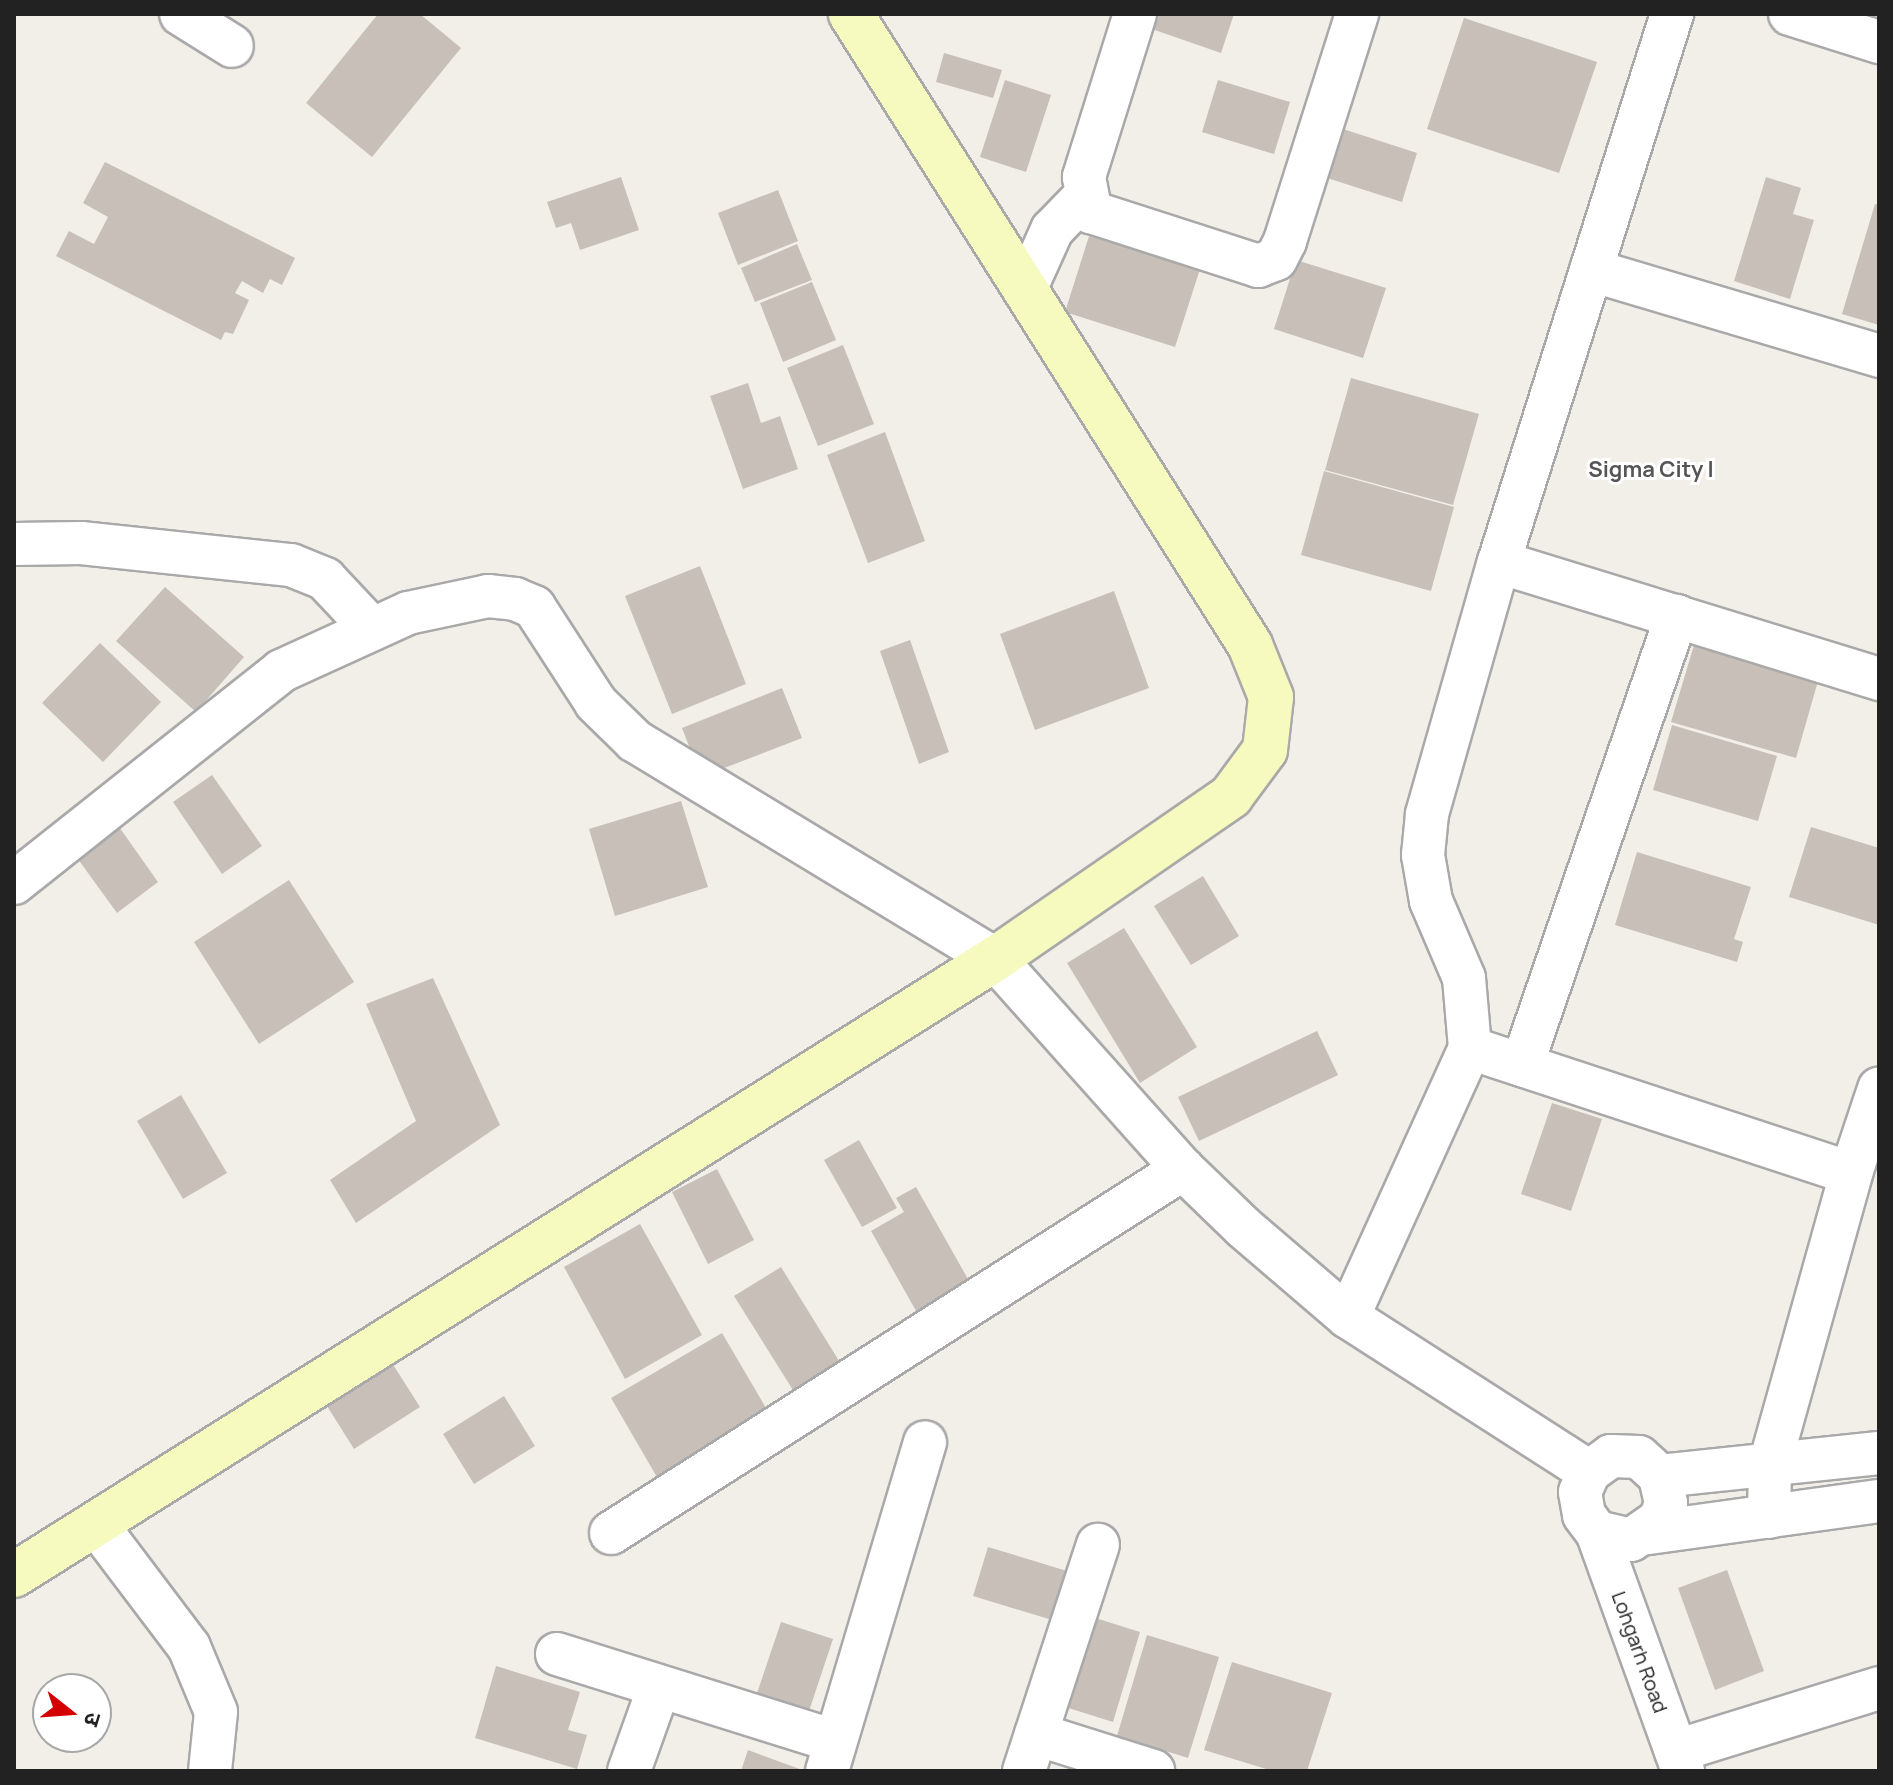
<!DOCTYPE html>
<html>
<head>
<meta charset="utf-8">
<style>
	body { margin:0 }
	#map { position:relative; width:1893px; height:1785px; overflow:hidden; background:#f2efe9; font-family:Manrope,"Noto Sans Devanagari",sans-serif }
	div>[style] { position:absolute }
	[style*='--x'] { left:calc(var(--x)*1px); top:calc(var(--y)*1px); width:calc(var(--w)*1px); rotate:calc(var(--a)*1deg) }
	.building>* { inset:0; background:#c7bfb8 }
	.roads { filter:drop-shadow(2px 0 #a9a9a9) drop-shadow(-2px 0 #a9a9a9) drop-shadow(0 2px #a9a9a9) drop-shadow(0 -2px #a9a9a9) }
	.street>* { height:42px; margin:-21px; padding:0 21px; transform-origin:21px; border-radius:21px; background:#fff }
	.secondary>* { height:44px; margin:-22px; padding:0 22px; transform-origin:22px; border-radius:22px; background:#f7fabf }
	span { translate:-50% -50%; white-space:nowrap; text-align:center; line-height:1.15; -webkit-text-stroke:6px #fff; paint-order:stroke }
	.street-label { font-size:20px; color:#222 }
	.neighbourhood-label { font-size:22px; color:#555; font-weight:700 }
	.frame { position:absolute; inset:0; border:16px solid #222; pointer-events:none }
	.north { position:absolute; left:32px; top:1673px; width:80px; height:80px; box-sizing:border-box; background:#fff; border:2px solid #a7a7a7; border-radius:50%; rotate:107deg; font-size:22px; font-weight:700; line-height:32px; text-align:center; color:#222 }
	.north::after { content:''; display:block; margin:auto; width:28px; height:36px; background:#d40000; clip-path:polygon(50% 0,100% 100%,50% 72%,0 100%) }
</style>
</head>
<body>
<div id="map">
	<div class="building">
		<div style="clip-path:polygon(378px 14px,420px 14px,461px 48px,372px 157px,306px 103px)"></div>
		<div style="clip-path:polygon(1154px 14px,1234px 14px,1221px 53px,1149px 28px)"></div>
		<div style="clip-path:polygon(1464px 18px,1597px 62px,1559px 173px,1427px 129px)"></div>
		<div style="clip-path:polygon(944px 53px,1002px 70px,993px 98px,936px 82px)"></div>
		<div style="clip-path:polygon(1005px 80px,1051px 95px,1026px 172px,980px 157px)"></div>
		<div style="clip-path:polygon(1218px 80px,1290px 102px,1274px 154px,1202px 132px)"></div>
		<div style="clip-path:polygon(1340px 128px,1417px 153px,1402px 202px,1324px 177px)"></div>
		<div style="clip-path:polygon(105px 162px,295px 258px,282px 285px,270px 279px,263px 293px,242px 281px,235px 293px,249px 300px,233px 334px,225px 332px,221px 340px,56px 256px,69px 231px,94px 244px,108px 217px,83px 203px)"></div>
		<div style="clip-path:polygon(621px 177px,639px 230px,580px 250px,571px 223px,556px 228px,547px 202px)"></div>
		<div style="clip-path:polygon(1766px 177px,1801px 188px,1793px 214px,1814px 220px,1790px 299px,1734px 281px)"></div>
		<div style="clip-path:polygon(778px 190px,798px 241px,738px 265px,718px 213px)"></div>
		<div style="clip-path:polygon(1875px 204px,1879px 205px,1879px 325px,1842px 314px)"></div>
		<div style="clip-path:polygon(1090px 233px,1200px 269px,1175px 347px,1065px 312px)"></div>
		<div style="clip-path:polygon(797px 244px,812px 280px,755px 302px,741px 268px)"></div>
		<div style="clip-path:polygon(1296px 260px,1386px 288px,1363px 358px,1274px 329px)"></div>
		<div style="clip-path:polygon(812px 282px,836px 340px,783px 362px,760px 303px)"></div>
		<div style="clip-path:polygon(843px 345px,874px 424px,818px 446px,787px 368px)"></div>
		<div style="clip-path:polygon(1351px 378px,1479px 414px,1453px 505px,1325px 470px)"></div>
		<div style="clip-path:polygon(748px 383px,761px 423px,780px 416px,798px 469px,743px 489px,710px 396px)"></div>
		<div style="clip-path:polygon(885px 432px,925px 541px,868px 563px,827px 455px)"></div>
		<div style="clip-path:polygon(1324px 471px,1454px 507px,1431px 591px,1301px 555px)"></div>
		<div style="clip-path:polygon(700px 566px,746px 684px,672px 714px,625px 596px)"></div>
		<div style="clip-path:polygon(165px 587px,244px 657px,196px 712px,116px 641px)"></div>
		<div style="clip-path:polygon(1114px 591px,1149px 688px,1035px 730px,1000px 634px)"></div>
		<div style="clip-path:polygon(910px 640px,949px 752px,919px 764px,880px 651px)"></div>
		<div style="clip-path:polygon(100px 643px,161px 702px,103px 762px,42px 703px)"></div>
		<div style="clip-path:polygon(1694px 645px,1818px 681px,1796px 758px,1671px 722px)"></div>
		<div style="clip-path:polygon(782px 688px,802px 738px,701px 777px,682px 728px)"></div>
		<div style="clip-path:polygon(1672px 725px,1777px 756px,1758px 821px,1653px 790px)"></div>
		<div style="clip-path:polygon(212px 775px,262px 846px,222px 874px,173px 802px)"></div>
		<div style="clip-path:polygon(681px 801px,708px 887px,615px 916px,589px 829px)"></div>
		<div style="clip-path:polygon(117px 824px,158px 882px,117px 913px,75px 855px)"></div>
		<div style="clip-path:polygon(1811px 827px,1879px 848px,1879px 925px,1789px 897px)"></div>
		<div style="clip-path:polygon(1637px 852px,1751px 887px,1734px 939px,1743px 942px,1737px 962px,1615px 925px)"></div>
		<div style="clip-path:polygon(1203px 876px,1239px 936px,1191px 965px,1154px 906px)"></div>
		<div style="clip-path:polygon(289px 880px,354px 982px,259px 1044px,194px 942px)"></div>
		<div style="clip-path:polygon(1124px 928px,1197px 1047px,1140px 1083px,1067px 963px)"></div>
		<div style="clip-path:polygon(433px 978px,500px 1125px,356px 1223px,330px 1180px,416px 1121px,366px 1004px)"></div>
		<div style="clip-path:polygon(1317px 1031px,1338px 1075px,1199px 1141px,1178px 1097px)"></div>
		<div style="clip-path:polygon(181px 1095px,227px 1173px,183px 1199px,137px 1121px)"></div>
		<div style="clip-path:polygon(1552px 1103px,1602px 1119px,1571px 1211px,1521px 1194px)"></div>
		<div style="clip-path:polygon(859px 1140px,897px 1208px,862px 1227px,824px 1160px)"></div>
		<div style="clip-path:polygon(717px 1169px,754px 1240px,708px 1264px,672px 1192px)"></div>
		<div style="clip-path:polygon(916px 1187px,977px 1295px,924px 1325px,871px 1231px,904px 1212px,896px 1198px)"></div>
		<div style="clip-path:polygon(640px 1224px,702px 1335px,625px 1379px,564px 1267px)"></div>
		<div style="clip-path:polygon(781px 1267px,849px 1377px,803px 1406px,734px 1296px)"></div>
		<div style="clip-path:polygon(722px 1333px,776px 1425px,665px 1491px,611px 1398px)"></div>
		<div style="clip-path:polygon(392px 1363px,420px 1407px,354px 1449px,327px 1406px)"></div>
		<div style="clip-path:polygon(504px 1396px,535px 1446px,474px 1484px,443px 1434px)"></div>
		<div style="clip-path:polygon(988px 1547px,1067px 1571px,1052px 1620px,973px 1596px)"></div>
		<div style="clip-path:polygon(1727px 1570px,1764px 1671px,1715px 1690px,1678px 1588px)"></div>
		<div style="clip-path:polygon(1089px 1616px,1140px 1632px,1113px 1722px,1062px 1706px)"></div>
		<div style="clip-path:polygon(781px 1622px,833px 1639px,805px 1723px,753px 1705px)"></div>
		<div style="clip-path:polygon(1147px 1635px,1219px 1657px,1188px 1758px,1117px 1736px)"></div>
		<div style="clip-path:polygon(1232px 1662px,1332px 1693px,1307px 1771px,1273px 1771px,1204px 1750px)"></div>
		<div style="clip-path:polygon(496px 1666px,580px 1692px,568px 1730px,587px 1735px,577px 1769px,475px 1738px)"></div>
		<div style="clip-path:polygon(748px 1750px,805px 1771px,741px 1771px)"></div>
	</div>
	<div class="roads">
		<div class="street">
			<div style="--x:181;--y:14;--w:60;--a:32.1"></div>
			<div style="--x:1135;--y:14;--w:171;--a:107.4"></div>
			<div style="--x:1084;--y:177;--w:36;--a:79"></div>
			<div style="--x:1091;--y:212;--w:176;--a:17.9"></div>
			<div style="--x:1258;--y:266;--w:19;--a:-21"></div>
			<div style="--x:1276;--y:259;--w:20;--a:-63"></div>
			<div style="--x:1285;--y:241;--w:238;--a:-72.4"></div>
			<div style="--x:1790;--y:14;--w:93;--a:17.5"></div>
			<div style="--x:1591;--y:270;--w:301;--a:16.6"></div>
			<div style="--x:1025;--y:290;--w:66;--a:-65.8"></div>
			<div style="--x:1052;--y:230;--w:47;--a:-45.9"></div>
			<div style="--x:14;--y:544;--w:67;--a:-0.9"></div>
			<div style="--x:81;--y:543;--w:211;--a:6"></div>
			<div style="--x:291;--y:565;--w:37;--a:22"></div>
			<div style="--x:325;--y:579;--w:66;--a:46.8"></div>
			<div style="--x:1499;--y:562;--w:398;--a:17.1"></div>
			<div style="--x:14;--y:883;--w:341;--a:-38.4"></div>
			<div style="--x:281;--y:671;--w:140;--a:-24.5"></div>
			<div style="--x:408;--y:613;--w:82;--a:-12"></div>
			<div style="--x:488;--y:596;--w:27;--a:6"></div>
			<div style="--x:515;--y:599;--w:21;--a:23"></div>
			<div style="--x:534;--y:607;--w:114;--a:57.1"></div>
			<div style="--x:596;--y:703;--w:54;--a:44.3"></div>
			<div style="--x:635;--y:741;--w:421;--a:31.2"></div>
			<div style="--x:995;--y:959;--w:282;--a:48.2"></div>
			<div style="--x:1183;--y:1169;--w:83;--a:44"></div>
			<div style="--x:1243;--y:1227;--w:138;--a:40.6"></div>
			<div style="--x:1348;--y:1317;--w:287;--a:32.7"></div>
			<div style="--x:1470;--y:1048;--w:401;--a:18.2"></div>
			<div style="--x:1851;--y:1173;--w:89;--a:-71.6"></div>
			<div style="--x:1522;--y:1065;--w:475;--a:-71"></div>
			<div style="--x:1348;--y:1317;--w:295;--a:-65.6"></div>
			<div style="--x:1470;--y:1048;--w:70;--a:-94.9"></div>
			<div style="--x:1464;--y:978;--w:84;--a:-113.2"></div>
			<div style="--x:1431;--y:901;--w:47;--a:-99.9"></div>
			<div style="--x:1423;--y:855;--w:41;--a:-84.4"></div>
			<div style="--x:1427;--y:814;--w:262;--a:-74.1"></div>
			<div style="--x:1499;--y:562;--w:575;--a:-72.48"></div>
			<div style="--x:1660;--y:1476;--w:220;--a:-6"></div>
			<div style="--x:1769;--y:1517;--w:53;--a:-88.9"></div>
			<div style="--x:1770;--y:1464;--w:302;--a:-74.4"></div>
			<div style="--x:96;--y:1524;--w:154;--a:52.9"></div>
			<div style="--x:189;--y:1647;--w:70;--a:67.4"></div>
			<div style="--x:216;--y:1712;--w:59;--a:95.8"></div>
			<div style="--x:1597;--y:1532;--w:35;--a:13"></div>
			<div style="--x:1631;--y:1540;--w:35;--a:-35"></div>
			<div style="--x:1660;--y:1520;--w:18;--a:-71"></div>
			<div style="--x:1666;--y:1503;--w:28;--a:-103"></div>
			<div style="--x:1660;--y:1476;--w:28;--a:-138"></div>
			<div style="--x:1639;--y:1457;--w:28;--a:-178"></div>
			<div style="--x:1611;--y:1456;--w:27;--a:144"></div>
			<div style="--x:1589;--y:1472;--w:22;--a:114"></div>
			<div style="--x:1580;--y:1492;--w:23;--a:80"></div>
			<div style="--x:1584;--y:1515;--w:21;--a:53"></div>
			<div style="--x:1597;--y:1532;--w:254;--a:70.2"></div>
			<div style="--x:611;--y:1533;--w:678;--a:-32.47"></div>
			<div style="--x:1648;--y:1533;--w:233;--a:-7.9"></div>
			<div style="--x:557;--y:1654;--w:291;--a:17.4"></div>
			<div style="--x:1036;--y:1734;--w:123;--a:17.5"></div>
			<div style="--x:1676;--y:1751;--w:213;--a:-17.2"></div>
			<div style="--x:629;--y:1771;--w:86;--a:-70.3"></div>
			<div style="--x:827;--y:1771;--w:343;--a:-73.4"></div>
			<div style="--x:1024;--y:1771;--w:238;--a:-71.9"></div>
		</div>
		<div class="secondary">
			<div style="--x:14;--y:1575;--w:1158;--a:-32.13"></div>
			<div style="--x:995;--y:959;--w:287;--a:-34.6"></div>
			<div style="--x:1231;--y:796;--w:57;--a:-53.5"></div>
			<div style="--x:1265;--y:750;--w:53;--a:-83.5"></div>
			<div style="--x:1271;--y:697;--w:56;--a:-112"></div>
			<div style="--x:1250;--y:645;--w:747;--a:-122.31"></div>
		</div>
	</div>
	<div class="street-label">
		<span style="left:1640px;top:1652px;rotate:70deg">Lohgarh Road</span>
	</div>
	<div class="neighbourhood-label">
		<span style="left:1651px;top:470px">Sigma City I</span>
	</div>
	<div class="frame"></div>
	<div class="north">उ</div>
</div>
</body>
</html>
